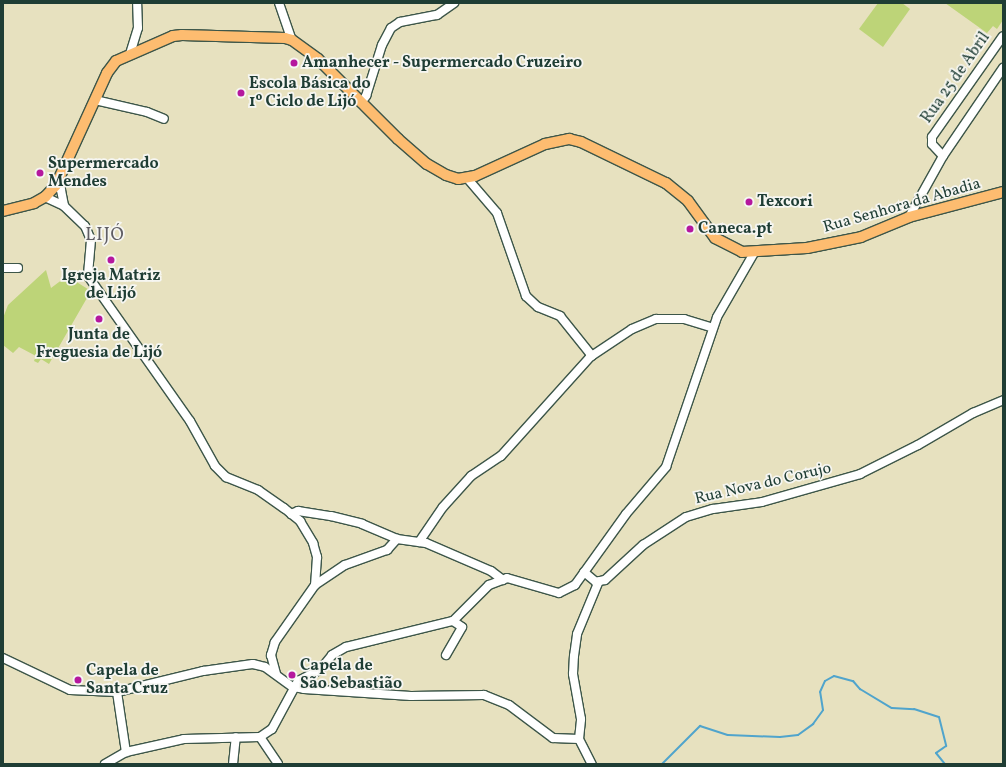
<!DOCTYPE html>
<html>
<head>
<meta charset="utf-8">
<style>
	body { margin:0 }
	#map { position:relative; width:1006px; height:767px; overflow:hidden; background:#e7e1bf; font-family:Vollkorn,serif }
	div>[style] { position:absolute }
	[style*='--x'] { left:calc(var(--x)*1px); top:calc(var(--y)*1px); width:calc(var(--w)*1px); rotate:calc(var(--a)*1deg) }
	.green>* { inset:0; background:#bdd478 }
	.stream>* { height:2px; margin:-1px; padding:0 1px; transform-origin:1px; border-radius:1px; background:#50a4cc }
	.roads { filter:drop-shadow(1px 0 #3d5649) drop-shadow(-1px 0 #3d5649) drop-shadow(0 1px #3d5649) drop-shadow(0 -1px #3d5649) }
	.minor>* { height:8px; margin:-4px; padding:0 4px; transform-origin:4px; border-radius:4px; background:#fff }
	.major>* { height:10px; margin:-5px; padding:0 5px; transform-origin:5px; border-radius:5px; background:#fdbc70 }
	.dots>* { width:11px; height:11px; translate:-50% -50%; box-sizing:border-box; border:2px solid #f6f6f2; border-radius:50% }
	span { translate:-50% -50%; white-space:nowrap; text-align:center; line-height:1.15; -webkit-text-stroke:3.5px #f6f6f2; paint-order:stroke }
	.poi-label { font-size:16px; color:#1f3d34; font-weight:700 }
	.left { translate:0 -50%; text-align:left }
	.street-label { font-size:16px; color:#1f3d34 }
	.quarter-label { font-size:18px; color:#5f5d63; letter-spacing:1px }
	.frame { position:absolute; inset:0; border:4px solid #1f3d34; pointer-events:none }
</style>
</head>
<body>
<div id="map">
	<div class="green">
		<div style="clip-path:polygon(878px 3px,902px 3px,910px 9px,883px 47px,859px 29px)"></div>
		<div style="clip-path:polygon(945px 3px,1003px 3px,1003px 20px,997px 29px,993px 26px,987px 33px)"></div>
		<div style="clip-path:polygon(46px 270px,51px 288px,67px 276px,91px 291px,49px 364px,41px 359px,38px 363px,34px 361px,36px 356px,19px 347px,13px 353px,3px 345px,3px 318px,8px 305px)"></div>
	</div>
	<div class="stream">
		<div style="--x:662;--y:764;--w:54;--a:-45"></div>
		<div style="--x:700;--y:726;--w:29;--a:18"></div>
		<div style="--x:728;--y:735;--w:52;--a:2.2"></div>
		<div style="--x:780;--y:737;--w:18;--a:-6"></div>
		<div style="--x:798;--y:735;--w:19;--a:-36"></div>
		<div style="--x:813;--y:724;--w:17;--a:-54"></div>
		<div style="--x:823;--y:710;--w:18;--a:-99"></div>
		<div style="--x:820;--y:692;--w:12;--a:-66"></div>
		<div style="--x:825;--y:681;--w:10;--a:-29"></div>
		<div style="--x:834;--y:676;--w:20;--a:15"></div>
		<div style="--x:853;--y:681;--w:11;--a:49"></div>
		<div style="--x:860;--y:689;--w:37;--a:31"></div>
		<div style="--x:892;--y:708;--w:22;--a:3"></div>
		<div style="--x:914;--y:709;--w:26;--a:18"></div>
		<div style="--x:939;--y:717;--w:30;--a:76"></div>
		<div style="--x:946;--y:746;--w:12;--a:145"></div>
		<div style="--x:936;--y:753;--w:14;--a:51"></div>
	</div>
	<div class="roads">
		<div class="minor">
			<div style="--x:279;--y:3;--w:39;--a:71"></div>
			<div style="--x:130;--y:54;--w:27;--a:-73"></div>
			<div style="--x:138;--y:28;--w:25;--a:-92"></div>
			<div style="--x:95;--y:100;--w:53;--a:13"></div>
			<div style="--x:147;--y:112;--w:18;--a:22"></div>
			<div style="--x:361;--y:103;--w:9;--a:-54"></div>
			<div style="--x:366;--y:96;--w:53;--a:-72.6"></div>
			<div style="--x:382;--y:45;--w:19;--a:-62"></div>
			<div style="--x:391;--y:28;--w:11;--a:-34"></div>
			<div style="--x:400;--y:22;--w:38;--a:-11"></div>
			<div style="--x:437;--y:15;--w:21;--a:-35"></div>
			<div style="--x:943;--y:156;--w:16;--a:-133"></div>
			<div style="--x:932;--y:144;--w:7;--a:-90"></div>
			<div style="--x:932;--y:137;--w:123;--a:-54.9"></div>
			<div style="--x:467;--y:178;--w:46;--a:49.4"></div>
			<div style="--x:497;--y:213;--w:88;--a:70.7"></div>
			<div style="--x:526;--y:296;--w:16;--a:43"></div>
			<div style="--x:538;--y:307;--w:24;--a:22"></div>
			<div style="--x:560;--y:316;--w:51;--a:51.3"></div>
			<div style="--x:56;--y:185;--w:7;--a:45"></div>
			<div style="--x:61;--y:190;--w:16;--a:79"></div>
			<div style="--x:45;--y:197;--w:21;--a:25"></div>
			<div style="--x:64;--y:206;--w:29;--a:44"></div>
			<div style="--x:85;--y:226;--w:15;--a:67"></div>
			<div style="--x:91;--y:240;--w:36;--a:95"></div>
			<div style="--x:88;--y:276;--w:177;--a:54.9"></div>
			<div style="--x:190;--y:421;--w:51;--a:60.9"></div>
			<div style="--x:215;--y:466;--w:16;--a:45"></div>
			<div style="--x:226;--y:477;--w:35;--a:22"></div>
			<div style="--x:258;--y:490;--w:32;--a:35"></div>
			<div style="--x:284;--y:508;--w:21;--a:39"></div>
			<div style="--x:300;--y:521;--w:26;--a:59"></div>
			<div style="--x:313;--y:543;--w:15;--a:74"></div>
			<div style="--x:317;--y:557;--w:28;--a:94"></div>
			<div style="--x:315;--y:585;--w:70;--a:125.1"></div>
			<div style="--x:275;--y:642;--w:14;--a:107"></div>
			<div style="--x:271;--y:655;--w:20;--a:75"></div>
			<div style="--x:909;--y:217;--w:70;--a:-60.9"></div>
			<div style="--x:943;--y:156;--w:107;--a:-55.7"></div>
			<div style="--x:3;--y:268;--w:15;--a:0"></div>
			<div style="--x:291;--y:514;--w:8;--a:-23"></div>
			<div style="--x:298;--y:511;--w:33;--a:9"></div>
			<div style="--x:331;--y:516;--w:32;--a:14"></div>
			<div style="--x:362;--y:524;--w:38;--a:23"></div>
			<div style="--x:397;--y:539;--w:29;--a:8"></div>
			<div style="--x:426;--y:543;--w:71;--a:23.3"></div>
			<div style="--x:491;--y:571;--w:15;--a:37"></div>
			<div style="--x:419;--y:542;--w:42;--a:-55.6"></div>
			<div style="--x:443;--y:507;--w:42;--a:-47.9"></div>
			<div style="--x:471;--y:476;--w:36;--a:-34"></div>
			<div style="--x:501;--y:456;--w:133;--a:-48"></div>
			<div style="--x:590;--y:357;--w:50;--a:-33.7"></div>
			<div style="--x:632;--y:329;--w:26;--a:-23"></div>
			<div style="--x:656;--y:319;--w:28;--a:0"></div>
			<div style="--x:684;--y:319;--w:30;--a:17"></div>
			<div style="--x:584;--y:572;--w:16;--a:40"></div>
			<div style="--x:596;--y:582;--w:9;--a:-13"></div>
			<div style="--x:605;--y:580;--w:52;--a:-42.6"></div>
			<div style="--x:643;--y:545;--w:51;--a:-33.1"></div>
			<div style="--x:686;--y:517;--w:28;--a:-17"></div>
			<div style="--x:713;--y:509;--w:49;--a:-8.1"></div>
			<div style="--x:762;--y:502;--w:102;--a:-15.9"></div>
			<div style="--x:860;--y:474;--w:65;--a:-26.6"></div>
			<div style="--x:918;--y:445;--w:64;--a:-30.2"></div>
			<div style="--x:973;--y:413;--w:33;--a:-23"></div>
			<div style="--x:315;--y:585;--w:36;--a:-34"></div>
			<div style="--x:345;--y:565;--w:45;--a:-19.7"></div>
			<div style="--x:387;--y:550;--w:15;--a:-48"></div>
			<div style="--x:446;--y:655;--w:32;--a:-60"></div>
			<div style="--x:462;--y:627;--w:11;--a:-146"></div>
			<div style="--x:3;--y:658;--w:74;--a:25.5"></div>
			<div style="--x:70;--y:690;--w:47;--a:2.4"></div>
			<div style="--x:117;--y:692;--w:89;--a:-13.7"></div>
			<div style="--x:203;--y:671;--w:50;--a:-8"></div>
			<div style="--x:253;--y:664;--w:12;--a:14"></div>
			<div style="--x:265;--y:667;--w:34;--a:36"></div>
			<div style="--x:293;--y:687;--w:11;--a:10"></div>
			<div style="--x:304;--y:689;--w:107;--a:3.7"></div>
			<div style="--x:411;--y:696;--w:73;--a:-0.8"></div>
			<div style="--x:484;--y:695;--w:27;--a:22"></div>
			<div style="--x:509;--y:705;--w:55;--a:36.9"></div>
			<div style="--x:553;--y:738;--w:26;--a:2"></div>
			<div style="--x:579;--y:739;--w:28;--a:63"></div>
			<div style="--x:117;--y:692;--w:61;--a:81.5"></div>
			<div style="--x:260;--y:737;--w:32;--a:56"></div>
			<div style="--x:579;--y:739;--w:20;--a:-84"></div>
			<div style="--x:581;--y:719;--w:46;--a:-100.1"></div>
			<div style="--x:573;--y:674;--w:18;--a:-87"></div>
			<div style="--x:574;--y:656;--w:22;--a:-82"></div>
			<div style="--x:577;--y:634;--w:57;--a:-67.5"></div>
			<div style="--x:105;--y:764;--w:24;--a:-30"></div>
			<div style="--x:126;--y:752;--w:59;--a:-12.6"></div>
			<div style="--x:184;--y:739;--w:76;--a:-1.5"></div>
			<div style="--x:260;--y:737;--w:14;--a:-34"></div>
			<div style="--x:272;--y:729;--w:55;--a:-61.6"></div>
			<div style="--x:298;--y:681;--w:25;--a:-27"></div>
			<div style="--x:320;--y:670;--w:19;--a:-51"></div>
			<div style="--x:332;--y:655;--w:16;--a:-30"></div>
			<div style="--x:346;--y:647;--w:110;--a:-13.7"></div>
			<div style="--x:453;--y:621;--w:51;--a:-45"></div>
			<div style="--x:489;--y:585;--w:19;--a:-21"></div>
			<div style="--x:507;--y:578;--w:54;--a:16.1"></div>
			<div style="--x:559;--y:593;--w:18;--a:-27"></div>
			<div style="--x:575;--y:585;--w:87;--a:-54.3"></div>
			<div style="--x:626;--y:514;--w:62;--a:-49.6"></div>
			<div style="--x:666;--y:467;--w:158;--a:-71.2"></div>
			<div style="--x:717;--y:317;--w:74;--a:-60"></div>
			<div style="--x:233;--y:764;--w:27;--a:-84"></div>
		</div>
		<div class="major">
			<div style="--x:3;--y:211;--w:32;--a:-14"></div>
			<div style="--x:34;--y:203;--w:13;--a:-29"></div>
			<div style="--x:45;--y:197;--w:16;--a:-47"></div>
			<div style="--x:56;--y:185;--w:123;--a:-65.5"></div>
			<div style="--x:107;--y:73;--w:15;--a:-53"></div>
			<div style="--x:116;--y:61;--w:62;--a:-23.7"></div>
			<div style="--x:173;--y:36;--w:9;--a:-6"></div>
			<div style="--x:182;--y:35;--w:103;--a:1.7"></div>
			<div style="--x:285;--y:38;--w:7;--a:16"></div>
			<div style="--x:292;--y:40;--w:32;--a:36"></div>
			<div style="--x:318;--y:59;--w:113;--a:45"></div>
			<div style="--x:398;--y:139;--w:38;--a:41"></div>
			<div style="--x:427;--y:164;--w:22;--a:30"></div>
			<div style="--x:446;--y:175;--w:13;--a:18"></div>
			<div style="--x:458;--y:179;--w:17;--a:-10"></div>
			<div style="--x:475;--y:176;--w:77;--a:-24.6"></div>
			<div style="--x:545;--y:144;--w:25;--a:-12"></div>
			<div style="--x:569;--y:139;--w:12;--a:14"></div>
			<div style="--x:581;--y:142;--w:94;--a:25.8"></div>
			<div style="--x:666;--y:183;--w:28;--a:39"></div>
			<div style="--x:688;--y:201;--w:46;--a:53.9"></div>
			<div style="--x:715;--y:238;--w:30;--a:27"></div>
			<div style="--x:742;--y:252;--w:65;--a:-3.5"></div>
			<div style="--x:807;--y:248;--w:55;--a:-11.5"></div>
			<div style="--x:861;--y:237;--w:52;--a:-22.6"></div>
			<div style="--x:909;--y:217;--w:97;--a:-14.9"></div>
		</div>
	</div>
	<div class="dots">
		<div style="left:294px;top:63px;background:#b5179e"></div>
		<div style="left:241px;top:93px;background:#b5179e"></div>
		<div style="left:40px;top:173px;background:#b5179e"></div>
		<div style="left:749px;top:202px;background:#b5179e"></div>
		<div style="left:690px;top:229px;background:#b5179e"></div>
		<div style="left:111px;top:260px;background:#b5179e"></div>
		<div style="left:99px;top:319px;background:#b5179e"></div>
		<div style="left:292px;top:675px;background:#b5179e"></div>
		<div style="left:78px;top:680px;background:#b5179e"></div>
	</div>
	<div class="poi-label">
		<span class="left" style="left:302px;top:63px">Amanhecer - Supermercado Cruzeiro</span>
		<span class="left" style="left:249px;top:93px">Escola Básica do<br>1º Ciclo de Lijó</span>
		<span class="left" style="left:48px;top:173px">Supermercado<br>Mendes</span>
		<span class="left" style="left:757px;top:202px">Texcori</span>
		<span class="left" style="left:698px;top:229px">Caneca.pt</span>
		<span style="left:111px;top:285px">Igreja Matriz<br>de Lijó</span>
		<span style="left:99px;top:344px">Junta de<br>Freguesia de Lijó</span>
		<span class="left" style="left:300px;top:675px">Capela de<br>São Sebastião</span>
		<span class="left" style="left:86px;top:680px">Capela de<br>Santa Cruz</span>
	</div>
	<div class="street-label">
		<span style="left:956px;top:78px;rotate:-55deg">Rua 25 de Abril</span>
		<span style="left:902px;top:206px;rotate:-16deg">Rua Senhora da Abadia</span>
		<span style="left:763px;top:484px;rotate:-13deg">Rua Nova do Corujo</span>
	</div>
	<div class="quarter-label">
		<span style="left:105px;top:236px">LIJÓ</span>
	</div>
	<div class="frame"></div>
</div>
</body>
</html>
